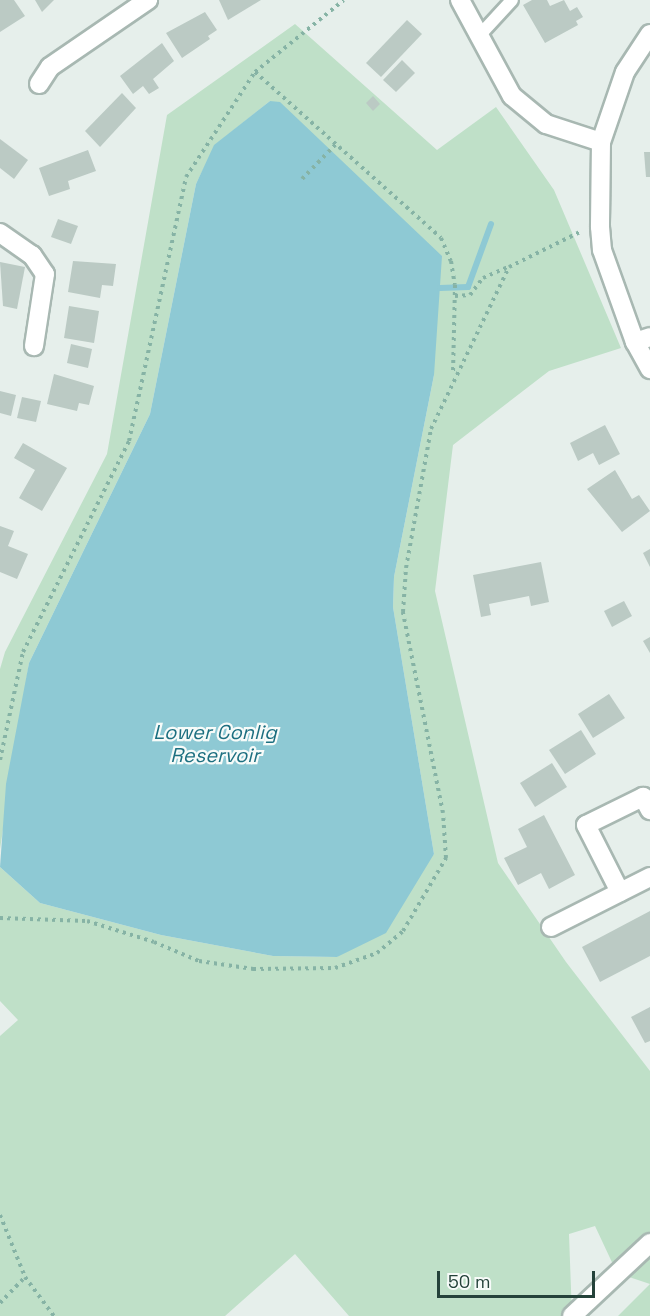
<!DOCTYPE html>
<html>
<head>
<meta charset="utf-8">
<style>
	body { margin:0 }
	#map { position:relative; width:650px; height:1316px; overflow:hidden; background:#e6efeb; font-family:"Space Grotesk",sans-serif }
	div>[style] { position:absolute }
	[style*='--x'] { left:calc(var(--x)*1px); top:calc(var(--y)*1px); width:calc(var(--w)*1px); rotate:calc(var(--a)*1deg) }
	.green>* { inset:0; background:#bfe0c8 }
	.water>* { inset:0; background:#8ec9d4 }
	.stream>* { height:6px; margin:-3px; padding:0 3px; transform-origin:3px; border-radius:3px; background:#8ec9d4 }
	.building>* { inset:0; background:#bbcac4 }
	.path>* { height:4px; margin-top:-2px; transform-origin:0; background:repeating-linear-gradient(90deg,#86b3a5 0 3px,transparent 0 7.5px) }
	.roads { filter:drop-shadow(2px 0 #a8b8b2) drop-shadow(-2px 0 #a8b8b2) drop-shadow(0 2px #a8b8b2) drop-shadow(0 -2px #a8b8b2) }
	.service>* { height:12px; margin:-6px; padding:0 6px; transform-origin:6px; border-radius:6px; background:#fff }
	.minor>* { height:18px; margin:-9px; padding:0 9px; transform-origin:9px; border-radius:9px; background:#fff }
	.tertiary>* { height:18px; margin:-9px; padding:0 9px; transform-origin:9px; border-radius:9px; background:#fff }
	span { translate:-50% -50%; white-space:nowrap; text-align:center; line-height:1.15; -webkit-text-stroke:4.5px #f7fbf9; paint-order:stroke }
	.water-label { font-size:20px; color:#1c6f80; font-style:italic }
	.scale { position:absolute; left:437px; top:1271px; width:158px; height:27px; box-sizing:border-box; border:3px solid #24423a; border-top:0; padding-left:8px; font-size:18px; line-height:21px; white-space:nowrap; color:#24423a; -webkit-text-stroke:4px #f7fbf9; paint-order:stroke }
</style>
</head>
<body>
<div id="map">
	<div class="green">
		<div style="clip-path:polygon(295px 24px,437px 150px,496px 107px,554px 190px,621px 348px,549px 371px,453px 445px,435px 591px,498px 863px,566px 962px,650px 1071px,650px 1316px,618px 1316px,650px 1284px,617px 1273px,595px 1226px,569px 1234px,572px 1316px,349px 1316px,295px 1254px,225px 1316px,0 1316px,0 1036px,18px 1020px,0 1001px,0 867px,40px 903px,161px 935px,273px 956px,337px 957px,434px 854px,393px 607px,394px 577px,434px 375px,270px 101px,215px 145px,196px 184px,150px 414px,29px 663px,0 849px,0 669px,5px 652px,107px 454px,167px 115px)"></div>
	</div>
	<div class="water">
		<div style="clip-path:polygon(270px 101px,280px 102px,442px 256px,434px 375px,394px 577px,393px 607px,434px 854px,386px 933px,337px 957px,273px 956px,161px 935px,40px 903px,0 867px,6px 784px,29px 663px,150px 414px,196px 184px,214px 145px)"></div>
	</div>
	<div class="stream">
		<div style="--x:440;--y:288;--w:28;--a:-2"></div>
		<div style="--x:468;--y:287;--w:67;--a:-69.9"></div>
	</div>
	<div class="building">
		<div style="clip-path:polygon(0 0,14px 0,25px 16px,0 32px)"></div>
		<div style="clip-path:polygon(35px 0,54px 0,42px 12px)"></div>
		<div style="clip-path:polygon(219px 0,261px 0,228px 20px)"></div>
		<div style="clip-path:polygon(532px 0,547px 0,550px 6px,564px 0,570px 11px,577px 7px,583px 17px,576px 21px,578px 25px,545px 43px,523px 5px)"></div>
		<div style="clip-path:polygon(205px 12px,217px 30px,208px 36px,210px 39px,182px 58px,166px 33px)"></div>
		<div style="clip-path:polygon(407px 20px,422px 34px,381px 77px,366px 63px)"></div>
		<div style="clip-path:polygon(162px 43px,174px 61px,153px 79px,159px 88px,149px 94px,143px 86px,133px 94px,120px 76px)"></div>
		<div style="clip-path:polygon(402px 60px,415px 73px,396px 92px,383px 80px)"></div>
		<div style="clip-path:polygon(122px 93px,136px 108px,100px 147px,85px 131px)"></div>
		<div style="clip-path:polygon(373px 96px,380px 104px,373px 111px,366px 103px)"></div>
		<div style="clip-path:polygon(0 139px,28px 160px,14px 179px,0 168px)"></div>
		<div style="clip-path:polygon(88px 150px,96px 171px,68px 181px,70px 189px,49px 196px,39px 168px)"></div>
		<div style="clip-path:polygon(644px 152px,650px 152px,650px 177px,646px 177px)"></div>
		<div style="clip-path:polygon(58px 219px,78px 226px,71px 244px,51px 237px)"></div>
		<div style="clip-path:polygon(73px 261px,116px 264px,113px 286px,102px 285px,100px 298px,68px 292px)"></div>
		<div style="clip-path:polygon(0 262px,25px 267px,17px 309px,3px 306px)"></div>
		<div style="clip-path:polygon(69px 306px,99px 311px,94px 343px,64px 338px)"></div>
		<div style="clip-path:polygon(71px 344px,92px 349px,88px 368px,67px 363px)"></div>
		<div style="clip-path:polygon(54px 374px,94px 386px,89px 405px,79px 403px,77px 411px,47px 404px)"></div>
		<div style="clip-path:polygon(0 391px,16px 395px,11px 416px,0 413px)"></div>
		<div style="clip-path:polygon(22px 397px,41px 401px,36px 422px,17px 418px)"></div>
		<div style="clip-path:polygon(605px 425px,620px 454px,599px 465px,593px 453px,578px 461px,570px 443px)"></div>
		<div style="clip-path:polygon(23px 443px,67px 468px,42px 511px,19px 498px,35px 470px,14px 458px)"></div>
		<div style="clip-path:polygon(615px 470px,632px 499px,639px 495px,650px 511px,622px 532px,587px 489px)"></div>
		<div style="clip-path:polygon(0 526px,14px 531px,8px 546px,28px 554px,17px 579px,0 572px)"></div>
		<div style="clip-path:polygon(650px 549px,650px 567px,643px 553px)"></div>
		<div style="clip-path:polygon(541px 562px,549px 602px,531px 606px,529px 596px,489px 604px,491px 615px,481px 617px,473px 575px)"></div>
		<div style="clip-path:polygon(624px 601px,632px 616px,612px 627px,604px 611px)"></div>
		<div style="clip-path:polygon(650px 637px,650px 653px,643px 641px)"></div>
		<div style="clip-path:polygon(609px 694px,625px 718px,593px 738px,578px 714px)"></div>
		<div style="clip-path:polygon(581px 730px,596px 754px,565px 774px,549px 750px)"></div>
		<div style="clip-path:polygon(552px 763px,567px 787px,535px 807px,520px 783px)"></div>
		<div style="clip-path:polygon(544px 815px,575px 875px,549px 889px,541px 873px,518px 885px,504px 858px,527px 847px,518px 829px)"></div>
		<div style="clip-path:polygon(650px 911px,650px 956px,600px 982px,582px 947px)"></div>
		<div style="clip-path:polygon(650px 1007px,650px 1041px,645px 1043px,631px 1017px)"></div>
	</div>
	<div class="path">
		<div style="--x:255;--y:72;--w:249;--a:41.7"></div>
		<div style="--x:441;--y:238;--w:25;--a:67"></div>
		<div style="--x:451;--y:261;--w:24;--a:81"></div>
		<div style="--x:455;--y:285;--w:90;--a:91.3"></div>
		<div style="--x:302;--y:179;--w:49;--a:-45.8"></div>
		<div style="--x:455;--y:296;--w:15;--a:-4"></div>
		<div style="--x:470;--y:295;--w:21;--a:-53"></div>
		<div style="--x:483;--y:278;--w:27;--a:-24"></div>
		<div style="--x:0;--y:760;--w:110;--a:-78"></div>
		<div style="--x:23;--y:652;--w:236;--a:-63.3"></div>
		<div style="--x:129;--y:441;--w:270;--a:-77.8"></div>
		<div style="--x:186;--y:177;--w:126;--a:-56.7"></div>
		<div style="--x:255;--y:72;--w:114;--a:-39"></div>
		<div style="--x:0;--y:918;--w:87;--a:2"></div>
		<div style="--x:87;--y:921;--w:70;--a:17.4"></div>
		<div style="--x:154;--y:942;--w:49;--a:22.9"></div>
		<div style="--x:199;--y:961;--w:55;--a:8.4"></div>
		<div style="--x:253;--y:969;--w:82;--a:-0.7"></div>
		<div style="--x:335;--y:968;--w:45;--a:-19.7"></div>
		<div style="--x:377;--y:953;--w:34;--a:-40"></div>
		<div style="--x:403;--y:931;--w:85;--a:-59.5"></div>
		<div style="--x:446;--y:858;--w:45;--a:-93.8"></div>
		<div style="--x:443;--y:813;--w:205;--a:-101.3"></div>
		<div style="--x:403;--y:612;--w:44;--a:-86.1"></div>
		<div style="--x:406;--y:568;--w:141;--a:-79.8"></div>
		<div style="--x:431;--y:429;--w:180;--a:-64.3"></div>
		<div style="--x:509;--y:267;--w:81;--a:-26.3"></div>
		<div style="--x:0;--y:1215;--w:67;--a:68"></div>
		<div style="--x:25;--y:1277;--w:49;--a:53.4"></div>
		<div style="--x:0;--y:1303;--w:36;--a:-46"></div>
	</div>
	<div class="roads">
		<div class="service">
			<div style="--x:478;--y:37;--w:50;--a:-47.4"></div>
		</div>
		<div class="minor">
			<div style="--x:460;--y:0;--w:109;--a:61.6"></div>
			<div style="--x:512;--y:96;--w:44;--a:39.5"></div>
			<div style="--x:546;--y:124;--w:58;--a:18.1"></div>
			<div style="--x:39;--y:84;--w:20;--a:-57"></div>
			<div style="--x:50;--y:67;--w:119;--a:-34.4"></div>
			<div style="--x:0;--y:233;--w:39;--a:35"></div>
			<div style="--x:32;--y:255;--w:23;--a:56"></div>
			<div style="--x:45;--y:274;--w:73;--a:98.7"></div>
			<div style="--x:635;--y:342;--w:16;--a:-18"></div>
			<div style="--x:620;--y:892;--w:75;--a:-116.9"></div>
			<div style="--x:586;--y:825;--w:64;--a:-26.2"></div>
			<div style="--x:643;--y:797;--w:15;--a:62"></div>
			<div style="--x:551;--y:927;--w:111;--a:-26.8"></div>
			<div style="--x:572;--y:1316;--w:107;--a:-43.1"></div>
		</div>
		<div class="tertiary">
			<div style="--x:650;--y:34;--w:45;--a:123.3"></div>
			<div style="--x:625;--y:72;--w:74;--a:108.9"></div>
			<div style="--x:601;--y:142;--w:85;--a:90.7"></div>
			<div style="--x:600;--y:227;--w:23;--a:85"></div>
			<div style="--x:602;--y:250;--w:98;--a:70.3"></div>
			<div style="--x:635;--y:342;--w:31;--a:61"></div>
		</div>
	</div>
	<div class="water-label">
		<span style="left:215px;top:744px">Lower Conlig<br>Reservoir</span>
	</div>
	<div class="scale">50 m</div>
</div>
</body>
</html>
